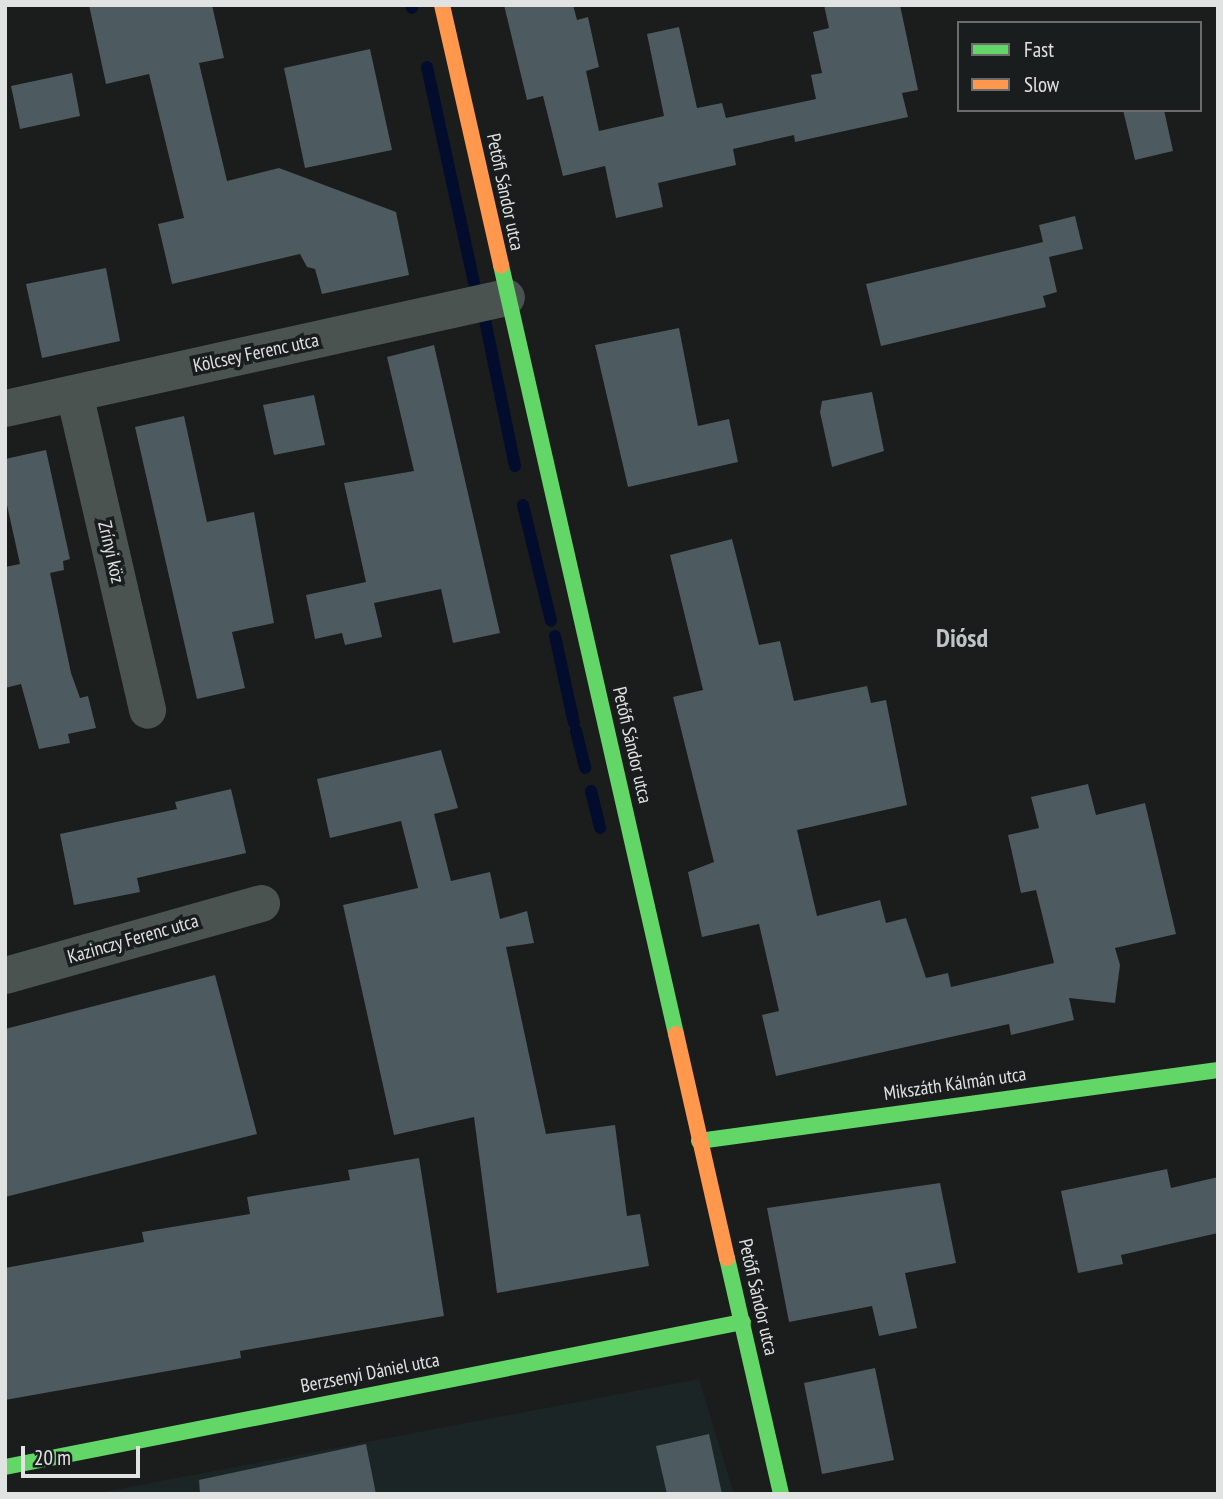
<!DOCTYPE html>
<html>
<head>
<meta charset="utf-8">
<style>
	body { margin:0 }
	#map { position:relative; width:1223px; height:1499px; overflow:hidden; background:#1b1c1c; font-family:"PT Sans Narrow",sans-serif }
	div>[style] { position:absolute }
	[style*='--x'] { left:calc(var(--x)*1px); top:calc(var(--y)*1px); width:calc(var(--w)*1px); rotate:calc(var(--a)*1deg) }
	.built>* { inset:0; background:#1c2526 }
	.stream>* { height:12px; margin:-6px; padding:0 6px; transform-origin:6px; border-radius:6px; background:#020c2d }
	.building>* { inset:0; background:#4d5a5f }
	.street>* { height:37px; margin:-18.5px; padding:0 18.5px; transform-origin:18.5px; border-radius:18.5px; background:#4b5351 }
	.fast>* { height:16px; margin:-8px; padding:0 8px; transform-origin:8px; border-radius:8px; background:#63d668 }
	.slow>* { height:16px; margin:-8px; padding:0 8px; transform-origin:8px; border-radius:8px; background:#ff974d }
	span { translate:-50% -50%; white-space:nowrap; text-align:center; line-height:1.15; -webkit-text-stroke:7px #1a1d1d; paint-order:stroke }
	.street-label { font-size:19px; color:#e1e3e3 }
	.district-label { font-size:26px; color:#c0c4c4; font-weight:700 }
	.frame { position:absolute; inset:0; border:7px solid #e1e3e3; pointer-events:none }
	.legend { position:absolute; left:957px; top:21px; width:245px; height:91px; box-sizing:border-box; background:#1a1d1d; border:2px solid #6a6c6c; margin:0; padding:9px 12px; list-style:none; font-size:21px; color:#e1e3e3 }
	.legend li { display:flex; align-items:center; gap:14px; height:35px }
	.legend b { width:35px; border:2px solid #6a6c6c }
	.scale { position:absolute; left:21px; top:1446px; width:119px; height:32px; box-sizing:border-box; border:4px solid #e1e3e3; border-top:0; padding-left:9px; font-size:21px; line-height:24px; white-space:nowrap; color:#e1e3e3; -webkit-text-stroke:5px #1a1d1d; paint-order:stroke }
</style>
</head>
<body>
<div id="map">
	<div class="built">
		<div style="clip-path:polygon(699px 1379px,734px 1494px,93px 1494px)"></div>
	</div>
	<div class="stream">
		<div style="--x:411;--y:5;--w:3;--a:72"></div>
		<div style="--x:427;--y:67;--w:220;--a:77.7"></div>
		<div style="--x:485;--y:320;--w:149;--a:78.4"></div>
		<div style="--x:523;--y:505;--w:119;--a:76.4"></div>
		<div style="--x:555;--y:636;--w:89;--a:77.7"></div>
		<div style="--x:576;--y:731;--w:38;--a:76"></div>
		<div style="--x:591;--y:791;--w:38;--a:76"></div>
	</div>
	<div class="building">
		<div style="clip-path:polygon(89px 5px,212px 5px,224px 58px,199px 63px,227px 181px,279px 168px,396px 212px,409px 275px,322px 294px,315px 269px,307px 267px,300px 254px,172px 284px,158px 224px,184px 218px,149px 74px,106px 84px)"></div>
		<div style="clip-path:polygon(504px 5px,573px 5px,577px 20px,588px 17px,599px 67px,586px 71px,599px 131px,664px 116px,647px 34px,679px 27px,697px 108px,722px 103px,726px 118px,816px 99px,811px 75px,822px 73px,813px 32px,829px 28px,824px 5px,900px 5px,918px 90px,902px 93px,908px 117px,795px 142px,794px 135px,733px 149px,736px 165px,658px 183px,663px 207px,616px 218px,605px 166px,563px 176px,543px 96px,527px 100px)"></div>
		<div style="clip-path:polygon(370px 49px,392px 150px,305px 168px,284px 68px)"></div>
		<div style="clip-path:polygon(72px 73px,80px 116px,20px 129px,11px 86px)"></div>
		<div style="clip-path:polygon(1123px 110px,1164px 110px,1173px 151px,1135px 160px)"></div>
		<div style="clip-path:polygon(1075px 216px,1083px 249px,1049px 257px,1057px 292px,1043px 296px,1046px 307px,881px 346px,866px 284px,1043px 242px,1039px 225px)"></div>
		<div style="clip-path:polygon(106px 268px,120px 341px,42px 358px,26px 284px)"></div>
		<div style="clip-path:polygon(679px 328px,698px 426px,729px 419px,738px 462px,628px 487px,595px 345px)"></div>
		<div style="clip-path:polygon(434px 345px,500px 633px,453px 643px,441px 589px,374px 603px,382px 637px,345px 645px,342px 633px,315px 639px,306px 595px,366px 582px,344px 483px,414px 471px,387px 357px)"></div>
		<div style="clip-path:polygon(872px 392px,884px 451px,832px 467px,820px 412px,822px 401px)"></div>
		<div style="clip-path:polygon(314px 395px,325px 445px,274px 455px,263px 405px)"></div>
		<div style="clip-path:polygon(184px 416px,207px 522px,254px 512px,274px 623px,232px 632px,245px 688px,197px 699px,135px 427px)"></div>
		<div style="clip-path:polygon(46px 450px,70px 559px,63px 561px,64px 570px,50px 573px,71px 673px,80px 698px,88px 696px,96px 728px,68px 734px,70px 743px,39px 749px,21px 684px,5px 688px,5px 567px,20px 564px,5px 496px,5px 459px)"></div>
		<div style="clip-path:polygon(732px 539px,759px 645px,780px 641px,794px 701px,867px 686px,871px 703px,886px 700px,907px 805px,797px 830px,817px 916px,880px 900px,886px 923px,906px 918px,926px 978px,948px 973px,951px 987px,1054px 963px,1036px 890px,1021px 893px,1008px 835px,1039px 828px,1031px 797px,1088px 784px,1096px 815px,1145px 803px,1176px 934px,1115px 948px,1120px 965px,1115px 1003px,1069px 998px,1074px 1020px,1011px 1035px,1009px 1024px,776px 1076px,762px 1015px,779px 1011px,759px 924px,702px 937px,688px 872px,714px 862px,673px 697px,703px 690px,670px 555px)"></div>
		<div style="clip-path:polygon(441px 750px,458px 808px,434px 814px,451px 881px,490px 872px,500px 919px,527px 911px,534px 943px,506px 947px,546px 1134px,615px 1125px,627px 1216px,640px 1214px,649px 1266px,497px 1293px,474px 1117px,394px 1135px,343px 905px,418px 888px,401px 821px,330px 838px,317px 779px)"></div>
		<div style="clip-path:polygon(231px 789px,246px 853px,137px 878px,140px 892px,74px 905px,60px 834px,177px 809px,175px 802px)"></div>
		<div style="clip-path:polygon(215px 975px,257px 1134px,5px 1197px,5px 1029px)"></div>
		<div style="clip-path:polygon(419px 1158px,444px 1316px,240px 1351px,241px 1358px,5px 1400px,5px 1268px,144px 1242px,142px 1232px,250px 1214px,247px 1197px,350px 1180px,348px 1170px)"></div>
		<div style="clip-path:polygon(1167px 1169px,1171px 1188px,1218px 1177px,1218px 1233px,1121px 1255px,1123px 1264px,1078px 1273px,1061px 1191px)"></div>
		<div style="clip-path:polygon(940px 1183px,956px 1263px,905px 1273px,917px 1328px,879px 1336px,872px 1306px,789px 1322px,767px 1208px)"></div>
		<div style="clip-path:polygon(875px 1368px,894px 1460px,822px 1474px,804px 1383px)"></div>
		<div style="clip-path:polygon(709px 1434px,722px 1494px,667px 1494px,656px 1446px)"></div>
		<div style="clip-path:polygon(366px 1444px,376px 1494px,200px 1494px,199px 1480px)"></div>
	</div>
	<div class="street">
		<div style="--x:74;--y:393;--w:325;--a:77"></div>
		<div style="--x:5;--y:408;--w:513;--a:-12.49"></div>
		<div style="--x:5;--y:975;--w:266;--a:-15.7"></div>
	</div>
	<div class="fast">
		<div style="--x:501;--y:265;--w:789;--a:77.18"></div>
		<div style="--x:699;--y:1141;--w:524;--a:-7.79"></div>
		<div style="--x:727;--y:1258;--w:242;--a:77.1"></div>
		<div style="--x:5;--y:1467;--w:752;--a:-11.12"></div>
	</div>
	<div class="slow">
		<div style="--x:442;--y:5;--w:267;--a:77.2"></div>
		<div style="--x:676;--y:1034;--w:230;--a:77.2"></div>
	</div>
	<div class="street-label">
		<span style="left:505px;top:192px;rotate:78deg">Petőfi Sándor utca</span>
		<span style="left:256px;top:353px;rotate:-12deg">Kölcsey Ferenc utca</span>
		<span style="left:111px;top:552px;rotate:77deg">Zrínyi köz</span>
		<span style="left:632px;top:745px;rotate:77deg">Petőfi Sándor utca</span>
		<span style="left:133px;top:939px;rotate:-16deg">Kazinczy Ferenc utca</span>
		<span style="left:955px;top:1084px;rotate:-8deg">Mikszáth Kálmán utca</span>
		<span style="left:758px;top:1297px;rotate:77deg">Petőfi Sándor utca</span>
		<span style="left:370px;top:1373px;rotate:-11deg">Berzsenyi Dániel utca</span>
	</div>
	<div class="district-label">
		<span style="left:962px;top:638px">Diósd</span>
	</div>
	<div class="frame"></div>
	<ul class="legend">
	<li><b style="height:9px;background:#63d668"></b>Fast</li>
	<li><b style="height:9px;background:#ff974d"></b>Slow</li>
	</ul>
	<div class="scale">20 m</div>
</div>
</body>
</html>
